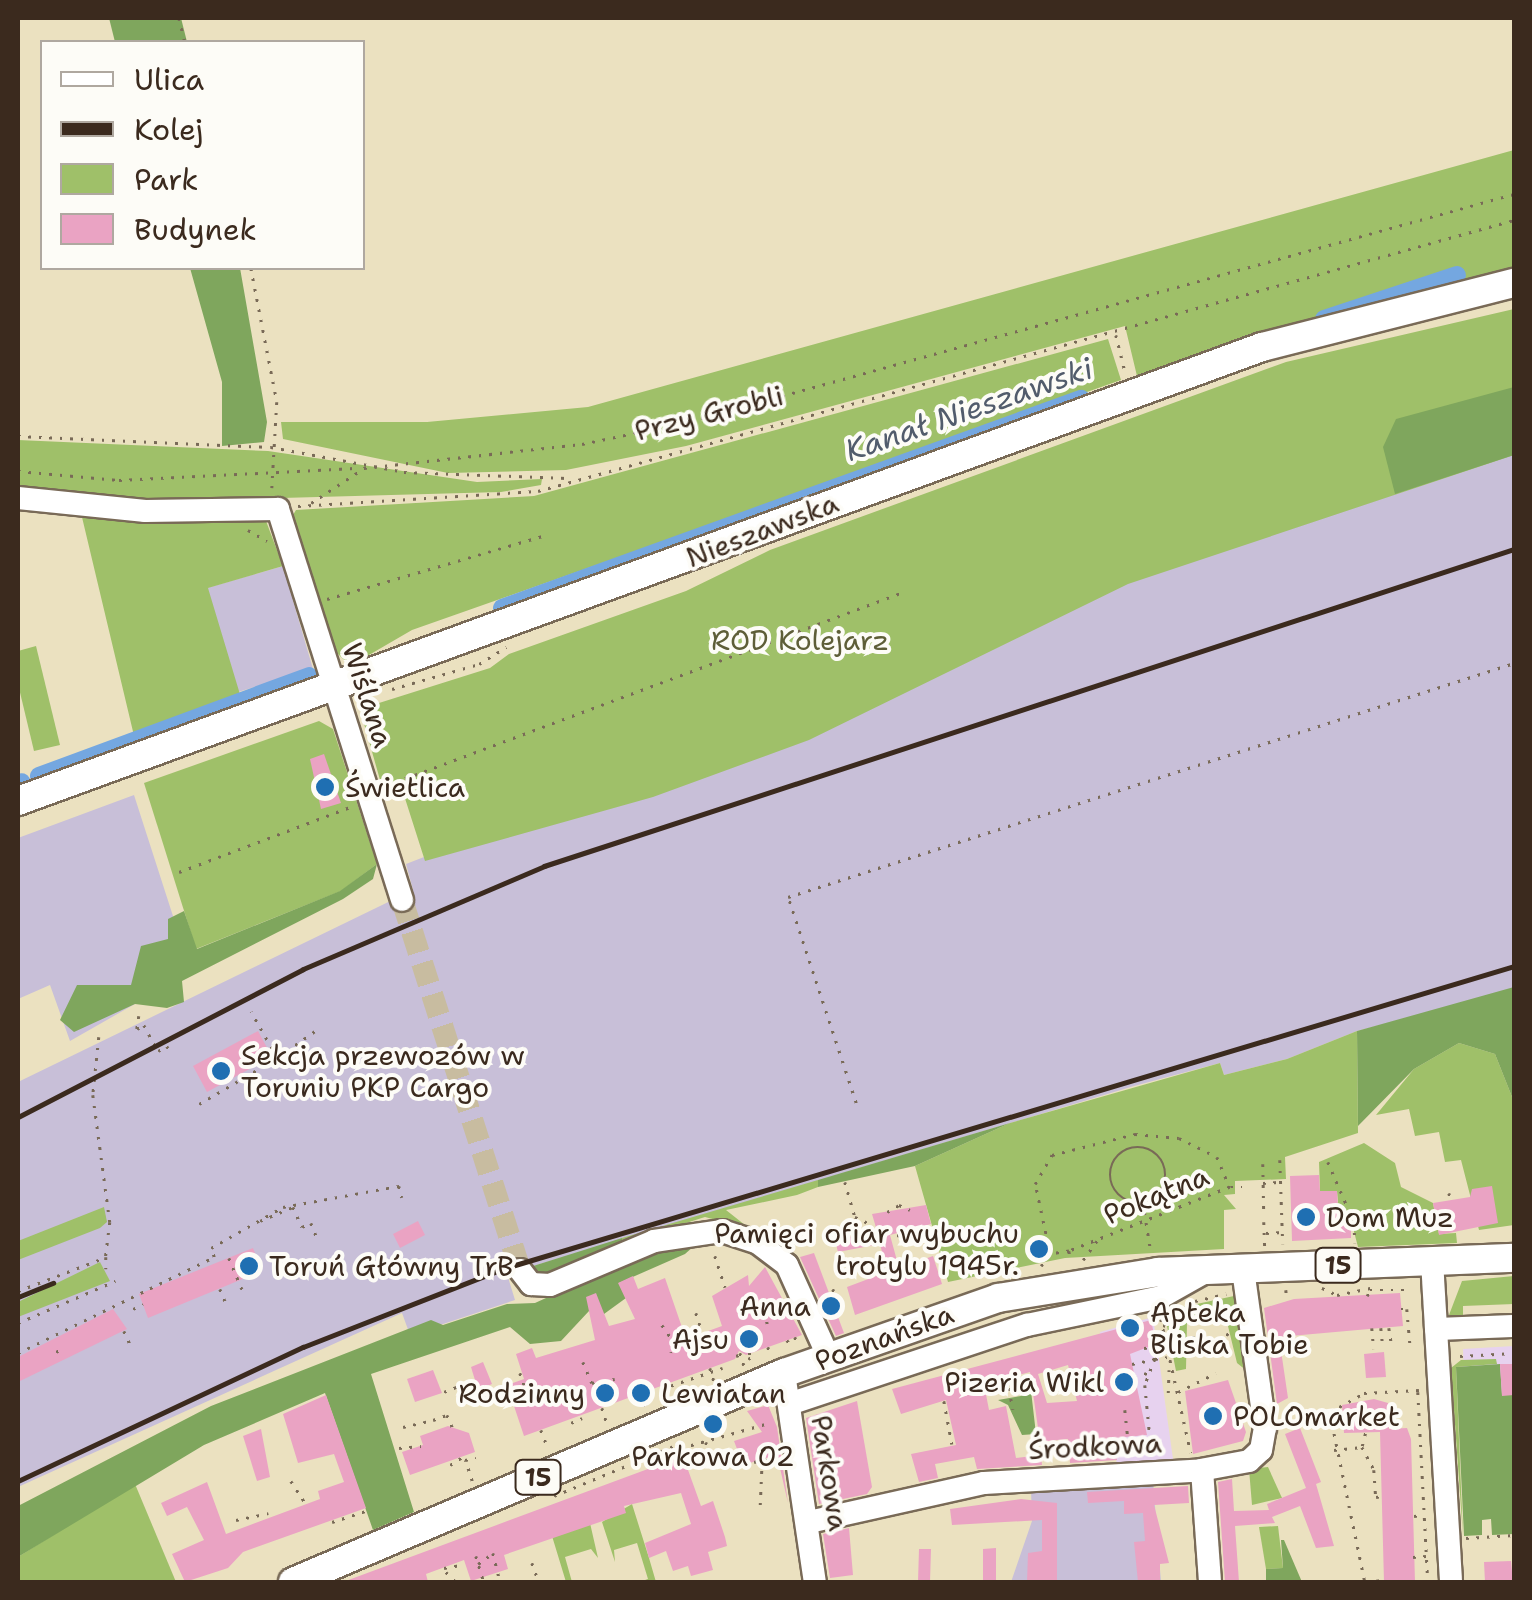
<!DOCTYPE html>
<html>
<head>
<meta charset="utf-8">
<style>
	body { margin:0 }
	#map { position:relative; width:1532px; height:1600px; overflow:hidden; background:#ebe1c0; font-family:"Shantell Sans",sans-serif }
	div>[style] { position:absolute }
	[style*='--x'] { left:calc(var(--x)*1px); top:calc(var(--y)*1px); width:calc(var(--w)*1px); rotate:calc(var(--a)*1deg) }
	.built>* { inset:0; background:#e7d2ef }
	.industrial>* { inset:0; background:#c8bfd8 }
	.green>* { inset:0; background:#9fc069 }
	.forest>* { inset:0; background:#7fa65d }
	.canal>* { height:18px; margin:-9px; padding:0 9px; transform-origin:9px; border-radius:9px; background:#74a7e0 }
	.building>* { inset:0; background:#eaa3c3 }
	.minor-tunnel>* { height:22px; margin-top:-11px; transform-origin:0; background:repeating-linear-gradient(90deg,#c8bca0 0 22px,transparent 0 33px) }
	.path>* { height:2.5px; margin-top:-1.25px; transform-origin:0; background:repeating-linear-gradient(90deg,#796a57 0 2.5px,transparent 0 10.5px) }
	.path>.ring { margin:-1.25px; padding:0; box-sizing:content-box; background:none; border:2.5px solid #796a57; border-radius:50% }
	.roads { filter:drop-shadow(2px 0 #796a57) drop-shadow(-2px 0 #796a57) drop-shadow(0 2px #796a57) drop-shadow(0 -2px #796a57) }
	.minor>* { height:22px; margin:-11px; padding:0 11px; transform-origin:11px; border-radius:11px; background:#fff }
	.major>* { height:28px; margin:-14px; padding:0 14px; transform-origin:14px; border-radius:14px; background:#fff }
	.rail>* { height:5px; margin:-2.5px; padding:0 2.5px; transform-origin:2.5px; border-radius:2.5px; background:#3b2a1e }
	.dots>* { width:28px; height:28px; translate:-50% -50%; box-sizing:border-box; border:5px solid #fdfcf7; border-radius:50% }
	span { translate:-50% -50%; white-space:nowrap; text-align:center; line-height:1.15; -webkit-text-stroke:8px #fdfcf7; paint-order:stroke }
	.shield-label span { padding:2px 8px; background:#fdfcf7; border:2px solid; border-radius:8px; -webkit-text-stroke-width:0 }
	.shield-label { font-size:25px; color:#3b2a1e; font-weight:700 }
	.street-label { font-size:28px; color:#3b2a1e }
	.park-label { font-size:28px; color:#5e5e38 }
	.poi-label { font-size:28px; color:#3b2a1e }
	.left { translate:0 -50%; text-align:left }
	.right { translate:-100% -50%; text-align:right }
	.water-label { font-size:30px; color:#525c6c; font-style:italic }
	.frame { position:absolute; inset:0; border:20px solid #3b2a1e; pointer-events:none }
	.legend { position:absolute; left:40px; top:40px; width:325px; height:230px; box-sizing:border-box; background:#fdfcf7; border:2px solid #afa8a0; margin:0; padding:12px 18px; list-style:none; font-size:30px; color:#3b2a1e }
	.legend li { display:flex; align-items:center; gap:20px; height:50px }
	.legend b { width:50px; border:2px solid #afa8a0 }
</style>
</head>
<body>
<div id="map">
	<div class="built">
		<div style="clip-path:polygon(1153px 1317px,1174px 1466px,1117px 1466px,1100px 1332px)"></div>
		<div style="clip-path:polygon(1514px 1346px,1514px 1404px,1465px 1407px,1463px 1349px)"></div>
	</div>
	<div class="industrial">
		<div style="clip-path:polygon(1514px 312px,1514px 991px,1357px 1031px,1287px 1059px,1224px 1075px,1220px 1063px,1134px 1086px,507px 1274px,515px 1300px,410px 1335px,402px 1313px,18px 1487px,18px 1082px,413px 890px,406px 864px,623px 780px)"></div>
		<div style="clip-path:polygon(283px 566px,313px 669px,238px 692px,207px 588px)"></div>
		<div style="clip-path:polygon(134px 795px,191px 972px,70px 1041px,50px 985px,18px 999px,18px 838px)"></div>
		<div style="clip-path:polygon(1153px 1481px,1161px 1582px,1011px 1582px,1032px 1521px,1031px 1489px)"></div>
	</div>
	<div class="green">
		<div style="clip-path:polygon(1514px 150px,1514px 274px,1403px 299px,1137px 376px,1125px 326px,686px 446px,566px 470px,448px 473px,283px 439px,281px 422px,427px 422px,588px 407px)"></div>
		<div style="clip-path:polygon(1514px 309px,1514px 455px,1128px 584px,809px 740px,653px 797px,425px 861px,402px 789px,384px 794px,363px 720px,379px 703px,490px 668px,509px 654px,686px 591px,770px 550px,1286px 362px)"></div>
		<div style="clip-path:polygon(1108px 339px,1121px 380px,412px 630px,350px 666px,330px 646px,290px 520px,296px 510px,534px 496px)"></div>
		<div style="clip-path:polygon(18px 440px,268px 451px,477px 482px,542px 479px,541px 485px,501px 492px,132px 502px,18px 492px)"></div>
		<div style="clip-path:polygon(81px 513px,249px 513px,266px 521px,283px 566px,208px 588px,242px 701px,135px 740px)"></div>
		<div style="clip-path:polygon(36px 646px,60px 745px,34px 751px,18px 684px,18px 651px)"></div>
		<div style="clip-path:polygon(319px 721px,333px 729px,377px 864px,341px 891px,196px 949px,144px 783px)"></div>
		<div style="clip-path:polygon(1357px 1031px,1358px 1133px,1285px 1157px,1286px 1179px,1235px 1181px,1235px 1194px,1224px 1195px,1236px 1209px,1224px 1210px,1224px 1249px,1065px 1258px,948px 1282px,915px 1166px,1010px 1123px,1220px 1063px,1224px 1075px,1287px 1059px)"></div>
		<div style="clip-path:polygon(1459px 1043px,1495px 1054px,1514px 1102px,1514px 1225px,1479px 1230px,1461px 1160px,1445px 1162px,1439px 1132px,1415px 1136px,1409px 1109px,1376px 1115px,1414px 1069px)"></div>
		<div style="clip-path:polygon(1364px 1143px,1395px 1163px,1401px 1187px,1433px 1203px,1439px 1234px,1456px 1233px,1457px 1243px,1358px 1247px,1352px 1224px,1321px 1224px,1338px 1202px,1337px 1191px,1320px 1191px,1319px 1162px)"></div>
		<div style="clip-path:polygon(818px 1180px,818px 1187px,797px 1195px,726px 1210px,750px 1229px,705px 1217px,623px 1243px,622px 1238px)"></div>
		<div style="clip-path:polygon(104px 1207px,107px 1222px,100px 1228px,18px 1260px,18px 1241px)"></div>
		<div style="clip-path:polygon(100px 1262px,110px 1281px,18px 1317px,18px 1302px)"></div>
		<div style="clip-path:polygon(1514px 1276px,1514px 1304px,1463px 1306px,1463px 1322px,1449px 1315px,1462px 1281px)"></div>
		<div style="clip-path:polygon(1234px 1296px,1247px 1371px,1237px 1363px,1226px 1318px,1187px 1323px,1186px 1369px,1176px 1371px,1164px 1311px)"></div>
		<div style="clip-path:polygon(1496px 1359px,1497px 1364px,1456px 1367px,1463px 1536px,1451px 1368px,1461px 1360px)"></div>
		<div style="clip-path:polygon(1268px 1467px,1282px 1498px,1252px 1505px,1249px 1469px)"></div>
		<div style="clip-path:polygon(135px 1484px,176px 1582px,18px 1582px,18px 1557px)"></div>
		<div style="clip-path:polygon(632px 1504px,649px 1558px,656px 1582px,639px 1582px,648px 1579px,637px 1543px,614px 1550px,615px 1562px,602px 1522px)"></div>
		<div style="clip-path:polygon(590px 1523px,598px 1558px,591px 1549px,565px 1557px,572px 1582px,566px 1582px,552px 1536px)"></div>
		<div style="clip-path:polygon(1278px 1526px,1283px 1568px,1266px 1569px,1259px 1527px)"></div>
	</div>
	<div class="forest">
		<div style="clip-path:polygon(109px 18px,181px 18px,187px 42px,115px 42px)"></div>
		<div style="clip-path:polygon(190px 268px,240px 268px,267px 422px,264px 442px,222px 446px,222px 382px)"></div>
		<div style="clip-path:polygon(1514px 387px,1514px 455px,1395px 494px,1383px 447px,1396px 419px)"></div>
		<div style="clip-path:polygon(377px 864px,373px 879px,343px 899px,182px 981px,184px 1002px,167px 1008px,135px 1004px,74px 1032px,60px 1020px,77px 985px,131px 985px,141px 946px,168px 939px,168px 919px,184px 911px,197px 949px,340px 891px)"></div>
		<div style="clip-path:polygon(1514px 987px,1514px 1102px,1495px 1054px,1459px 1043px,1414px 1069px,1358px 1126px,1357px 1031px)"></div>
		<div style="clip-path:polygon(1010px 1123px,915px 1166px,818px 1187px,818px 1180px)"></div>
		<div style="clip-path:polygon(622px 1238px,623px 1243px,546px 1277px,536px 1277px,530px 1267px)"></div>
		<div style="clip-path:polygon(703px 1238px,685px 1254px,619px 1283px,626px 1298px,604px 1314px,589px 1311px,561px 1341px,530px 1344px,510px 1327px,371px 1374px,414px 1512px,373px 1530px,325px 1393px,204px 1445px,18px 1557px,18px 1506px,211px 1406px,431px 1320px,443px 1325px,507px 1304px,535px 1303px,652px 1250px)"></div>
		<div style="clip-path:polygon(1500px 1364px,1502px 1395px,1514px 1395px,1514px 1534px,1492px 1535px,1491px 1519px,1482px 1520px,1482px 1535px,1464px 1536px,1456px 1367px)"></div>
		<div style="clip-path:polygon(1030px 1382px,1036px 1434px,1022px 1435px,1008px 1405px,998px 1400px,1021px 1396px)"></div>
		<div style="clip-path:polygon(1281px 1540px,1284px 1540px,1302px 1582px,1266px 1582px,1266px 1569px,1283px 1568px)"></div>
	</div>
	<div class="canal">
		<div style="--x:1324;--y:319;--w:140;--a:-18.3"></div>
		<div style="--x:502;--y:608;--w:616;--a:-19.85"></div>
		<div style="--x:39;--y:776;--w:288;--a:-20.3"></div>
		<div style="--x:18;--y:784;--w:4;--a:-27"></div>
	</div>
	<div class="building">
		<div style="clip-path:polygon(324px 754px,341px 803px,321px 809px,310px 759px)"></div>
		<div style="clip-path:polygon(258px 1031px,272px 1057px,207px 1092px,193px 1066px)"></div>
		<div style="clip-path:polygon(1319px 1175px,1320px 1191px,1337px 1191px,1339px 1223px,1351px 1223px,1351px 1238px,1292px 1241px,1290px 1176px)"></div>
		<div style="clip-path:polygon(1492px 1186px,1498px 1223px,1439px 1235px,1433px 1203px,1470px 1197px,1472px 1189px)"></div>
		<div style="clip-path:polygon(926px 1205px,931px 1224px,890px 1235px,899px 1268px,933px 1256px,942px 1284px,855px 1315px,847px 1287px,887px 1272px,880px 1244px,838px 1252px,835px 1240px,877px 1231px,872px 1214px)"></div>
		<div style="clip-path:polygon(418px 1221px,425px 1235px,400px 1248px,393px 1234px)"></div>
		<div style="clip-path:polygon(253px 1248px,262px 1271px,148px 1318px,139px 1294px)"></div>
		<div style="clip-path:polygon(814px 1253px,844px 1333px,836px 1336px,800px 1257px)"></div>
		<div style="clip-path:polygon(765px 1267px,802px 1335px,746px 1355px,739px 1351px,735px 1359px,524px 1436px,507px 1385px,524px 1379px,516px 1354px,532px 1348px,536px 1358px,595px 1340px,586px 1297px,596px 1293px,609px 1326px,635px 1319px,618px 1283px,633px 1276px,638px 1289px,665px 1278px,686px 1339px,722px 1326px,712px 1296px,748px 1275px,749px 1286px)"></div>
		<div style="clip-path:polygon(1400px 1293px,1403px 1326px,1279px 1337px,1288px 1398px,1277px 1404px,1264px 1308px,1294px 1299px)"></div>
		<div style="clip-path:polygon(113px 1309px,127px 1329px,18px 1382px,18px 1357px)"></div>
		<div style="clip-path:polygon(evenodd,1151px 1320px,1156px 1344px,1130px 1354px,1147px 1435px,1115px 1438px,1117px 1460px,1070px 1463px,1068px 1439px,1040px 1442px,1030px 1372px,984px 1384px,989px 1410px,1006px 1406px,1016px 1458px,1041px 1455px,1042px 1465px,977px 1469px,974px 1457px,935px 1464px,938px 1478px,919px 1482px,911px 1454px,956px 1445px,946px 1400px,901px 1414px,892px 1389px,1151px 1320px,1068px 1365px,1077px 1401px,1047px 1403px,1038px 1374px,1068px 1365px)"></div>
		<div style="clip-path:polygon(1384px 1352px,1386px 1377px,1366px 1378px,1364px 1354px)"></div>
		<div style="clip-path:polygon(483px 1362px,492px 1384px,478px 1390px,471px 1367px)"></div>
		<div style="clip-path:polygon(1500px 1364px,1514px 1364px,1514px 1395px,1502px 1396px)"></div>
		<div style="clip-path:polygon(433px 1370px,442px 1393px,415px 1402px,407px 1379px)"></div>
		<div style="clip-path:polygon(1228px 1380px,1246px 1432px,1243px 1441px,1193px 1454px,1185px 1391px)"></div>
		<div style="clip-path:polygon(326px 1395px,366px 1508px,243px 1552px,228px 1568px,185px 1582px,172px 1554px,204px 1540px,187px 1507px,167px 1516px,161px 1503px,207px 1482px,226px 1534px,320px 1499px,318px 1491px,344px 1482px,334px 1454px,298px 1463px,283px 1414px)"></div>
		<div style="clip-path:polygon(1374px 1399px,1388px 1403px,1389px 1429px,1407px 1428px,1411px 1439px,1415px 1582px,1384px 1582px,1380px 1432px,1344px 1433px,1342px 1405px)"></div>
		<div style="clip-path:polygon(857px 1401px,872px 1487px,867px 1494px,819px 1504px,806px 1418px)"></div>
		<div style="clip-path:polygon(768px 1405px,777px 1427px,788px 1503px,777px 1455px,743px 1465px,734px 1441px,762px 1432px,747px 1411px)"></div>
		<div style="clip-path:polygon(448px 1426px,469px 1433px,475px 1452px,410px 1475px,402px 1452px,423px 1445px,420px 1436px)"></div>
		<div style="clip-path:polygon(1300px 1428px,1321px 1482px,1316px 1484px,1334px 1546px,1316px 1548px,1300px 1506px,1272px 1517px,1275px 1523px,1235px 1526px,1239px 1582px,1225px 1582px,1218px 1482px,1232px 1479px,1234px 1511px,1269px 1510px,1267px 1504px,1306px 1488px,1285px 1434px)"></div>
		<div style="clip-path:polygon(261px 1429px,270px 1477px,257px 1481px,243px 1436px)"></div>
		<div style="clip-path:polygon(683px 1456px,701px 1506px,713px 1501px,725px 1537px,727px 1546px,708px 1552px,713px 1570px,691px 1576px,688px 1566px,673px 1571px,666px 1551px,649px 1558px,645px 1543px,691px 1524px,681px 1493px,624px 1506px,626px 1513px,504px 1555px,508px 1569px,471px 1581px,464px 1560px,426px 1574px,428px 1582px,343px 1582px)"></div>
		<div style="clip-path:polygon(1188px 1486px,1189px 1503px,1154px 1505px,1169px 1563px,1160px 1564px,1160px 1582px,1138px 1582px,1134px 1542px,1145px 1541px,1143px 1513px,1124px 1514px,1124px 1501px,1088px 1503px,1087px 1492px)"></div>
		<div style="clip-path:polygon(1021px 1499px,1057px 1503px,1057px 1582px,1027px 1582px,1028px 1553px,1042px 1551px,1042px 1520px,952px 1525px,950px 1509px)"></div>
		<div style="clip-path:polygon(849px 1528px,853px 1575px,830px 1578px,823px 1534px)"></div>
		<div style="clip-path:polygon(996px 1548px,996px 1581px,983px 1581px,983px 1549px)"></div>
		<div style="clip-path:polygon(919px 1549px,931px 1549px,930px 1582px,918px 1582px)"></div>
		<div style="clip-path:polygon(1511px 1561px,1513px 1582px,1485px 1582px,1484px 1562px)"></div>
	</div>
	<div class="minor-tunnel">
		<div style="--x:402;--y:900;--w:388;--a:72.3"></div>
	</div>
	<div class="path">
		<div style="--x:179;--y:18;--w:25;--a:76"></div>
		<div style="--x:251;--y:268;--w:136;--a:79"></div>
		<div style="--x:277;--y:402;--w:86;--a:93.3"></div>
		<div style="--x:1116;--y:335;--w:41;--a:76"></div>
		<div style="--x:18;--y:436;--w:253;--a:2.5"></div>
		<div style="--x:271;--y:447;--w:135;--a:10.6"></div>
		<div style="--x:404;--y:472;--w:163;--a:2.1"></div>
		<div style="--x:18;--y:471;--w:101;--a:5.1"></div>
		<div style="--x:119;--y:480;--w:241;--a:-2.9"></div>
		<div style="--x:311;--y:503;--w:64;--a:-33.4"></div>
		<div style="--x:364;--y:468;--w:219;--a:-6.3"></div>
		<div style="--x:582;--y:444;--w:111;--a:-11.9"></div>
		<div style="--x:691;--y:421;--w:854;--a:-15.42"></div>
		<div style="--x:298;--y:506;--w:240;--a:-3.6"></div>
		<div style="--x:538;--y:491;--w:1013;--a:-15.52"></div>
		<div style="--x:248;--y:530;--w:22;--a:30"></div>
		<div style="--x:327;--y:599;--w:228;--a:-16.3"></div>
		<div style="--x:392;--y:689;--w:91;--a:-16"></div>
		<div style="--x:479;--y:664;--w:32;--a:-32"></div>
		<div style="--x:385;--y:786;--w:553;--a:-20.53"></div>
		<div style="--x:179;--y:872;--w:183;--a:-20.8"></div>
		<div style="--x:139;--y:1016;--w:13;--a:99"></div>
		<div style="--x:137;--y:1029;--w:8;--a:-30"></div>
		<div style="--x:144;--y:1025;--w:30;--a:62"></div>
		<div style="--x:158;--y:1051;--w:10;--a:-29"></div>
		<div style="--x:167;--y:1046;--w:9;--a:63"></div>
		<div style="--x:99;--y:1037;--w:58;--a:95.9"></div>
		<div style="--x:93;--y:1095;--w:128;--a:82.4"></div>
		<div style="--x:110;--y:1222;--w:35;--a:97"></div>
		<div style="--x:278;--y:1057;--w:49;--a:-35"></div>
		<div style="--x:856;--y:1103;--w:217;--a:-108.3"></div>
		<div style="--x:788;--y:897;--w:763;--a:-17.86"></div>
		<div style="--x:199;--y:1104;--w:91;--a:-30.5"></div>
		<div style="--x:277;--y:1058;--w:53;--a:-119.5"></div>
		<div class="ring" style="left:1110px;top:1147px;width:53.5px;height:53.5px"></div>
		<div style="--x:1280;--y:1160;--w:84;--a:88"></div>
		<div style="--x:1328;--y:1162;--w:65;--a:66.6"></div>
		<div style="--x:1354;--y:1222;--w:21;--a:87"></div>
		<div style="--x:1263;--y:1164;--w:52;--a:88.9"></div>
		<div style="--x:845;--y:1182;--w:36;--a:74"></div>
		<div style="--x:855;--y:1217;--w:14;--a:25"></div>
		<div style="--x:1263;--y:1183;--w:16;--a:-4"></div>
		<div style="--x:1231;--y:1187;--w:11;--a:0"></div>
		<div style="--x:1449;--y:1193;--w:7;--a:74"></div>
		<div style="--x:1143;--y:1202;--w:51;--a:80.9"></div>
		<div style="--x:887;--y:1212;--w:14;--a:-30"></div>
		<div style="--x:899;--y:1205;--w:12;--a:24"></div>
		<div style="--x:260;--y:1221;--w:36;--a:-23"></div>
		<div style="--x:293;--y:1207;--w:22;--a:66"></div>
		<div style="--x:302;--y:1227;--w:10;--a:-24"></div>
		<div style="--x:311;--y:1223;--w:16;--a:68"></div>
		<div style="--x:1264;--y:1222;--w:24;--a:88"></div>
		<div style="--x:915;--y:1230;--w:19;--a:164"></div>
		<div style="--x:897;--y:1235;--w:22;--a:13"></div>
		<div style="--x:1266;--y:1233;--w:17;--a:-3"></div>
		<div style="--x:1069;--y:1251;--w:19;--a:171"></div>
		<div style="--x:1050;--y:1254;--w:72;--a:-102.1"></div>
		<div style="--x:1035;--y:1184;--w:34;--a:-60"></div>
		<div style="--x:1052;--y:1155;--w:86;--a:-14.2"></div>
		<div style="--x:1135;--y:1134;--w:44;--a:5.2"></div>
		<div style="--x:1179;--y:1138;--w:42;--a:26.6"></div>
		<div style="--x:1217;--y:1157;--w:33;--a:67"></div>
		<div style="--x:1230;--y:1187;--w:173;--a:158.3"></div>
		<div style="--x:1069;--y:1251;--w:10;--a:79"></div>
		<div style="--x:715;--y:1256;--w:33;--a:72"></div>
		<div style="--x:229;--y:1258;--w:41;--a:67.2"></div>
		<div style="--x:1083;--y:1260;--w:24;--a:-54"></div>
		<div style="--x:258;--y:1261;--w:17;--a:-24"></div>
		<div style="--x:1041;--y:1266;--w:14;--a:-56"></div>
		<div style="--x:1322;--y:1288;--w:17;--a:25"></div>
		<div style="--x:1337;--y:1295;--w:34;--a:-12"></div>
		<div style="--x:220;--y:1289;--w:15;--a:67"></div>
		<div style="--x:833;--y:1289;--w:3;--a:72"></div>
		<div style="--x:1286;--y:1290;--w:10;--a:84"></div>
		<div style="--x:18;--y:1291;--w:94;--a:-21.1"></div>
		<div style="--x:106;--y:1257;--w:12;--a:90"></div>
		<div style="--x:1367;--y:1296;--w:7;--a:-63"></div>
		<div style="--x:1370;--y:1290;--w:42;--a:0"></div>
		<div style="--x:1195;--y:1301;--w:32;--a:-13"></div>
		<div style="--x:133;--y:1309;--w:11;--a:-27"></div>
		<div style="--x:1401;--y:1309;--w:6;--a:0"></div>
		<div style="--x:1407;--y:1309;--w:37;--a:85"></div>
		<div style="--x:696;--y:1313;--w:29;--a:72"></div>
		<div style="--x:1161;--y:1319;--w:137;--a:77.4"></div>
		<div style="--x:18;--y:1323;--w:106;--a:-23.4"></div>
		<div style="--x:767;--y:1324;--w:11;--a:-105"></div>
		<div style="--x:764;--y:1313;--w:14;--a:-30"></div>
		<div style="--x:662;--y:1325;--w:21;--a:55"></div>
		<div style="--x:674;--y:1342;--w:11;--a:105"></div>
		<div style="--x:1163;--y:1325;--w:48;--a:21.8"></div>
		<div style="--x:1372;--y:1328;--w:21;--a:85"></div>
		<div style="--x:1381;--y:1328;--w:20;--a:84"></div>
		<div style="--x:1389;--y:1328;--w:20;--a:81"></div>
		<div style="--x:124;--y:1331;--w:14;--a:65"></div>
		<div style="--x:795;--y:1337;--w:3;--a:72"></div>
		<div style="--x:787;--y:1340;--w:4;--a:56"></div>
		<div style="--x:768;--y:1347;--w:3;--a:72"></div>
		<div style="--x:1209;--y:1347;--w:28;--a:-35"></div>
		<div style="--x:1144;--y:1348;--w:9;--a:-6"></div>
		<div style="--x:1153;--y:1347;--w:12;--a:81"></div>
		<div style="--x:1155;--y:1359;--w:12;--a:-9"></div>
		<div style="--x:56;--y:1352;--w:6;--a:-31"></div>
		<div style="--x:18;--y:1353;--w:218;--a:-26.1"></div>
		<div style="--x:214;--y:1257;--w:9;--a:-108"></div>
		<div style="--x:211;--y:1248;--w:83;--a:-29.7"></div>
		<div style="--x:283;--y:1207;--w:118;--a:-10.3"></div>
		<div style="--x:399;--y:1186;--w:12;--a:76"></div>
		<div style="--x:740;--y:1353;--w:13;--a:72"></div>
		<div style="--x:748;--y:1354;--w:11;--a:0"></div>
		<div style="--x:736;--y:1356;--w:9;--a:-21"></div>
		<div style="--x:1460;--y:1356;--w:54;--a:-3.2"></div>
		<div style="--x:748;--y:1359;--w:8;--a:-30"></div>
		<div style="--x:583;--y:1362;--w:23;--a:67"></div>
		<div style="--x:592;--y:1383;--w:23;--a:-10"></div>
		<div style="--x:1132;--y:1364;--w:24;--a:-12"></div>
		<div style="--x:1155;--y:1359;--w:28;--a:111"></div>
		<div style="--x:1145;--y:1385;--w:52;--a:84.5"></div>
		<div style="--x:710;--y:1368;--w:14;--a:73"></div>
		<div style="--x:1051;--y:1370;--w:4;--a:76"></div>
		<div style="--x:520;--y:1373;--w:36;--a:71"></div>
		<div style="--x:1134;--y:1376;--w:14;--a:-12"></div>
		<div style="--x:1007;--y:1378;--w:32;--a:79"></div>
		<div style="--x:661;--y:1389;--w:65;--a:-19"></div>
		<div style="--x:444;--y:1392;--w:29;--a:-22"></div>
		<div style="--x:471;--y:1381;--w:31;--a:68"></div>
		<div style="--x:1178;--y:1392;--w:42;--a:-26.6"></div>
		<div style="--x:1418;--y:1392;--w:190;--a:87"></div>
		<div style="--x:1168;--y:1393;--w:23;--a:-88"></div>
		<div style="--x:641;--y:1394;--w:13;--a:67"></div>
		<div style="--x:944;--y:1401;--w:44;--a:79.5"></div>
		<div style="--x:532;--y:1402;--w:10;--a:-53"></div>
		<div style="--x:602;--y:1408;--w:19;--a:72"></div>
		<div style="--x:1125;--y:1410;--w:30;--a:84"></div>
		<div style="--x:1128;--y:1440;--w:22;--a:-8"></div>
		<div style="--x:1150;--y:1437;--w:8;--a:83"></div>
		<div style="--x:1330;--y:1413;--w:173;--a:78.3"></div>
		<div style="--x:433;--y:1420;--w:15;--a:-20"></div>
		<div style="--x:447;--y:1415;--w:17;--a:66"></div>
		<div style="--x:571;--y:1423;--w:12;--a:-24"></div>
		<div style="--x:1286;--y:1423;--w:45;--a:-14"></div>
		<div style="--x:1330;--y:1412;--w:39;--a:-29"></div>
		<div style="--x:1364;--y:1393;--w:55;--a:-3.1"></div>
		<div style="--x:403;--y:1427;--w:26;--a:-13"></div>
		<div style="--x:541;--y:1430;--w:19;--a:69"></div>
		<div style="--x:706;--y:1442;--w:8;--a:76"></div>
		<div style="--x:1362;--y:1446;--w:16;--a:-76"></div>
		<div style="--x:399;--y:1448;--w:22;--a:-5"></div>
		<div style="--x:681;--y:1448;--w:91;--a:-15.9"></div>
		<div style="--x:1334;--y:1450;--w:28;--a:-6"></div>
		<div style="--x:1362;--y:1447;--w:26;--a:62"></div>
		<div style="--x:1374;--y:1470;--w:27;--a:86"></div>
		<div style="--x:1376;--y:1497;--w:7;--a:-8"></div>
		<div style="--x:754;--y:1462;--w:22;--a:-16"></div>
		<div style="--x:450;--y:1465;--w:17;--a:-33"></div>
		<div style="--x:291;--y:1481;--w:27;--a:57"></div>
		<div style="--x:472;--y:1481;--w:22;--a:-108"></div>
		<div style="--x:465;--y:1460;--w:11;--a:-10"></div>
		<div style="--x:554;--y:1496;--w:145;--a:-22.7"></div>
		<div style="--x:760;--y:1505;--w:45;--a:-87.5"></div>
		<div style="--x:1414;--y:1516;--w:9;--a:-6"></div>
		<div style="--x:236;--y:1520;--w:33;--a:-12"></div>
		<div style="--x:332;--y:1522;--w:35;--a:-18"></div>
		<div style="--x:1466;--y:1538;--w:48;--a:-3.6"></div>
		<div style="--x:476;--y:1556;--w:27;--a:73"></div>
		<div style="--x:1413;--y:1557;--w:13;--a:-4"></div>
		<div style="--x:532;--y:1563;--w:20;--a:70"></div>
		<div style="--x:478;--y:1564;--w:19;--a:-36"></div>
		<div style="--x:493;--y:1553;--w:30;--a:76"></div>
		<div style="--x:444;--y:1568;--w:17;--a:-10"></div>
		<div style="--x:446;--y:1572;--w:14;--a:45"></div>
		<div style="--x:1366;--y:1582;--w:16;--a:-7"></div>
	</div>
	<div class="roads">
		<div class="minor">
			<div style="--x:18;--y:498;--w:128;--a:5.8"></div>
			<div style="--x:145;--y:511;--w:133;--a:-0.9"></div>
			<div style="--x:278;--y:509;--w:410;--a:72.4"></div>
			<div style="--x:1432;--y:1261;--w:322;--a:86.6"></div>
			<div style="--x:520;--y:1270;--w:18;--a:52"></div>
			<div style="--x:531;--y:1284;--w:19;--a:3"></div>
			<div style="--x:550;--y:1285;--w:113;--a:-22.9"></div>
			<div style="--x:654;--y:1241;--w:69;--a:-8.4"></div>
			<div style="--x:722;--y:1231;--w:38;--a:18"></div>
			<div style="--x:758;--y:1243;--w:36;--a:37"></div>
			<div style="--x:787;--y:1265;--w:100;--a:65.7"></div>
			<div style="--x:1436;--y:1329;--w:78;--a:-2.2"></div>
			<div style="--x:784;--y:1373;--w:211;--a:81.6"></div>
			<div style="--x:789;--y:1404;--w:251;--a:-18.4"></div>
			<div style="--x:1027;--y:1325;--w:137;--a:-11.8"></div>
			<div style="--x:1161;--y:1297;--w:55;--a:-29.4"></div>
			<div style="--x:1202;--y:1470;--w:112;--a:85.9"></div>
			<div style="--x:809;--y:1522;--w:179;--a:-12.6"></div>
			<div style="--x:984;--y:1483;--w:211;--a:-3.3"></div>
			<div style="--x:1195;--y:1471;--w:55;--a:-10.5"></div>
			<div style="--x:1249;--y:1461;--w:16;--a:-43"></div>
			<div style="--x:1261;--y:1450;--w:22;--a:-80"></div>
			<div style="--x:1265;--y:1428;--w:161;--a:-97.9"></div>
		</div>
		<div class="major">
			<div style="--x:18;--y:801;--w:1324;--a:-20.05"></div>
			<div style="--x:1262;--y:347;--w:260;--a:-14.3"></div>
			<div style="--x:293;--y:1582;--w:534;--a:-23.06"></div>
			<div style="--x:784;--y:1373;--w:227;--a:-19.3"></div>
			<div style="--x:998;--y:1298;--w:162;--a:-9.2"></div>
			<div style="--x:1158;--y:1272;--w:356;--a:-2.3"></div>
		</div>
	</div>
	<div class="rail">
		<div style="--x:18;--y:1117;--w:321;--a:-27.4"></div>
		<div style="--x:303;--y:969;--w:262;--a:-23.1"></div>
		<div style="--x:544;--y:866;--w:1020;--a:-18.1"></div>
		<div style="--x:18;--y:1297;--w:38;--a:-22"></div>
		<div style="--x:18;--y:1481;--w:315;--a:-25.2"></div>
		<div style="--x:303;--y:1347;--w:217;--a:-21.4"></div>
		<div style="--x:505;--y:1268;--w:1053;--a:-16.66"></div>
	</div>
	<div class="dots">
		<div style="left:325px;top:787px;background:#1f6fb2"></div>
		<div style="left:221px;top:1071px;background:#1f6fb2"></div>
		<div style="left:1306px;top:1217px;background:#1f6fb2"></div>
		<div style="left:1039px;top:1249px;background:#1f6fb2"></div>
		<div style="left:249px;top:1266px;background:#1f6fb2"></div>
		<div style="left:831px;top:1306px;background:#1f6fb2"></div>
		<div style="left:1130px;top:1328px;background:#1f6fb2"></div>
		<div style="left:749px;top:1339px;background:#1f6fb2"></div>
		<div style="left:1124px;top:1382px;background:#1f6fb2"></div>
		<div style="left:605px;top:1393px;background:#1f6fb2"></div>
		<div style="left:641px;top:1393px;background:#1f6fb2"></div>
		<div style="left:1213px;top:1416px;background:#1f6fb2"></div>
		<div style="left:713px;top:1424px;background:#1f6fb2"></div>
	</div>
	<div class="shield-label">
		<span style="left:1338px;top:1265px">15</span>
		<span style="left:538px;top:1477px">15</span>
	</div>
	<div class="street-label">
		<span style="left:709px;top:413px;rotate:-14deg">Przy Grobli</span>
		<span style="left:762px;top:530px;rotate:-21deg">Nieszawska</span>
		<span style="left:368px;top:695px;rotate:72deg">Wiślana</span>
		<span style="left:1156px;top:1195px;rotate:-22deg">Pokątna</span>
		<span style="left:884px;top:1337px;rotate:-20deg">Poznańska</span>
		<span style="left:1095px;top:1446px;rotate:-3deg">Środkowa</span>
		<span style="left:830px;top:1473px;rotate:81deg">Parkowa</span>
	</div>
	<div class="park-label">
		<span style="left:800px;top:640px">ROD Kolejarz</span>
	</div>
	<div class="poi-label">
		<span class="left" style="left:345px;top:787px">Świetlica</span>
		<span class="left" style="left:241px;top:1071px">Sekcja przewozów w<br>Toruniu PKP Cargo</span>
		<span class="left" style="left:1326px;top:1217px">Dom Muz</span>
		<span class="right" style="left:1019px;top:1249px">Pamięci ofiar wybuchu<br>trotylu 1945r.</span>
		<span class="left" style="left:269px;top:1266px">Toruń Główny TrB</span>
		<span class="right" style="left:811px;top:1306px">Anna</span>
		<span class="left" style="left:1150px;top:1328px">Apteka<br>Bliska Tobie</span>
		<span class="right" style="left:729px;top:1339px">Ajsu</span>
		<span class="right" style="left:1104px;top:1382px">Pizeria Wikl</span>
		<span class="right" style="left:585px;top:1393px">Rodzinny</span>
		<span class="left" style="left:661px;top:1393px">Lewiatan</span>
		<span class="left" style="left:1233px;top:1416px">POLOmarket</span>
		<span style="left:713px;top:1456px">Parkowa 02</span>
	</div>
	<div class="water-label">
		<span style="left:969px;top:410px;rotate:-19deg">Kanał Nieszawski</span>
	</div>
	<div class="frame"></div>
	<ul class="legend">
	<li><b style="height:12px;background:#fff"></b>Ulica</li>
	<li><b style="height:12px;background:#3b2a1e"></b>Kolej</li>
	<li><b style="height:28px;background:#9fc069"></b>Park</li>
	<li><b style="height:28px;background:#eaa3c3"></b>Budynek</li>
	</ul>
</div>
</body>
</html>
